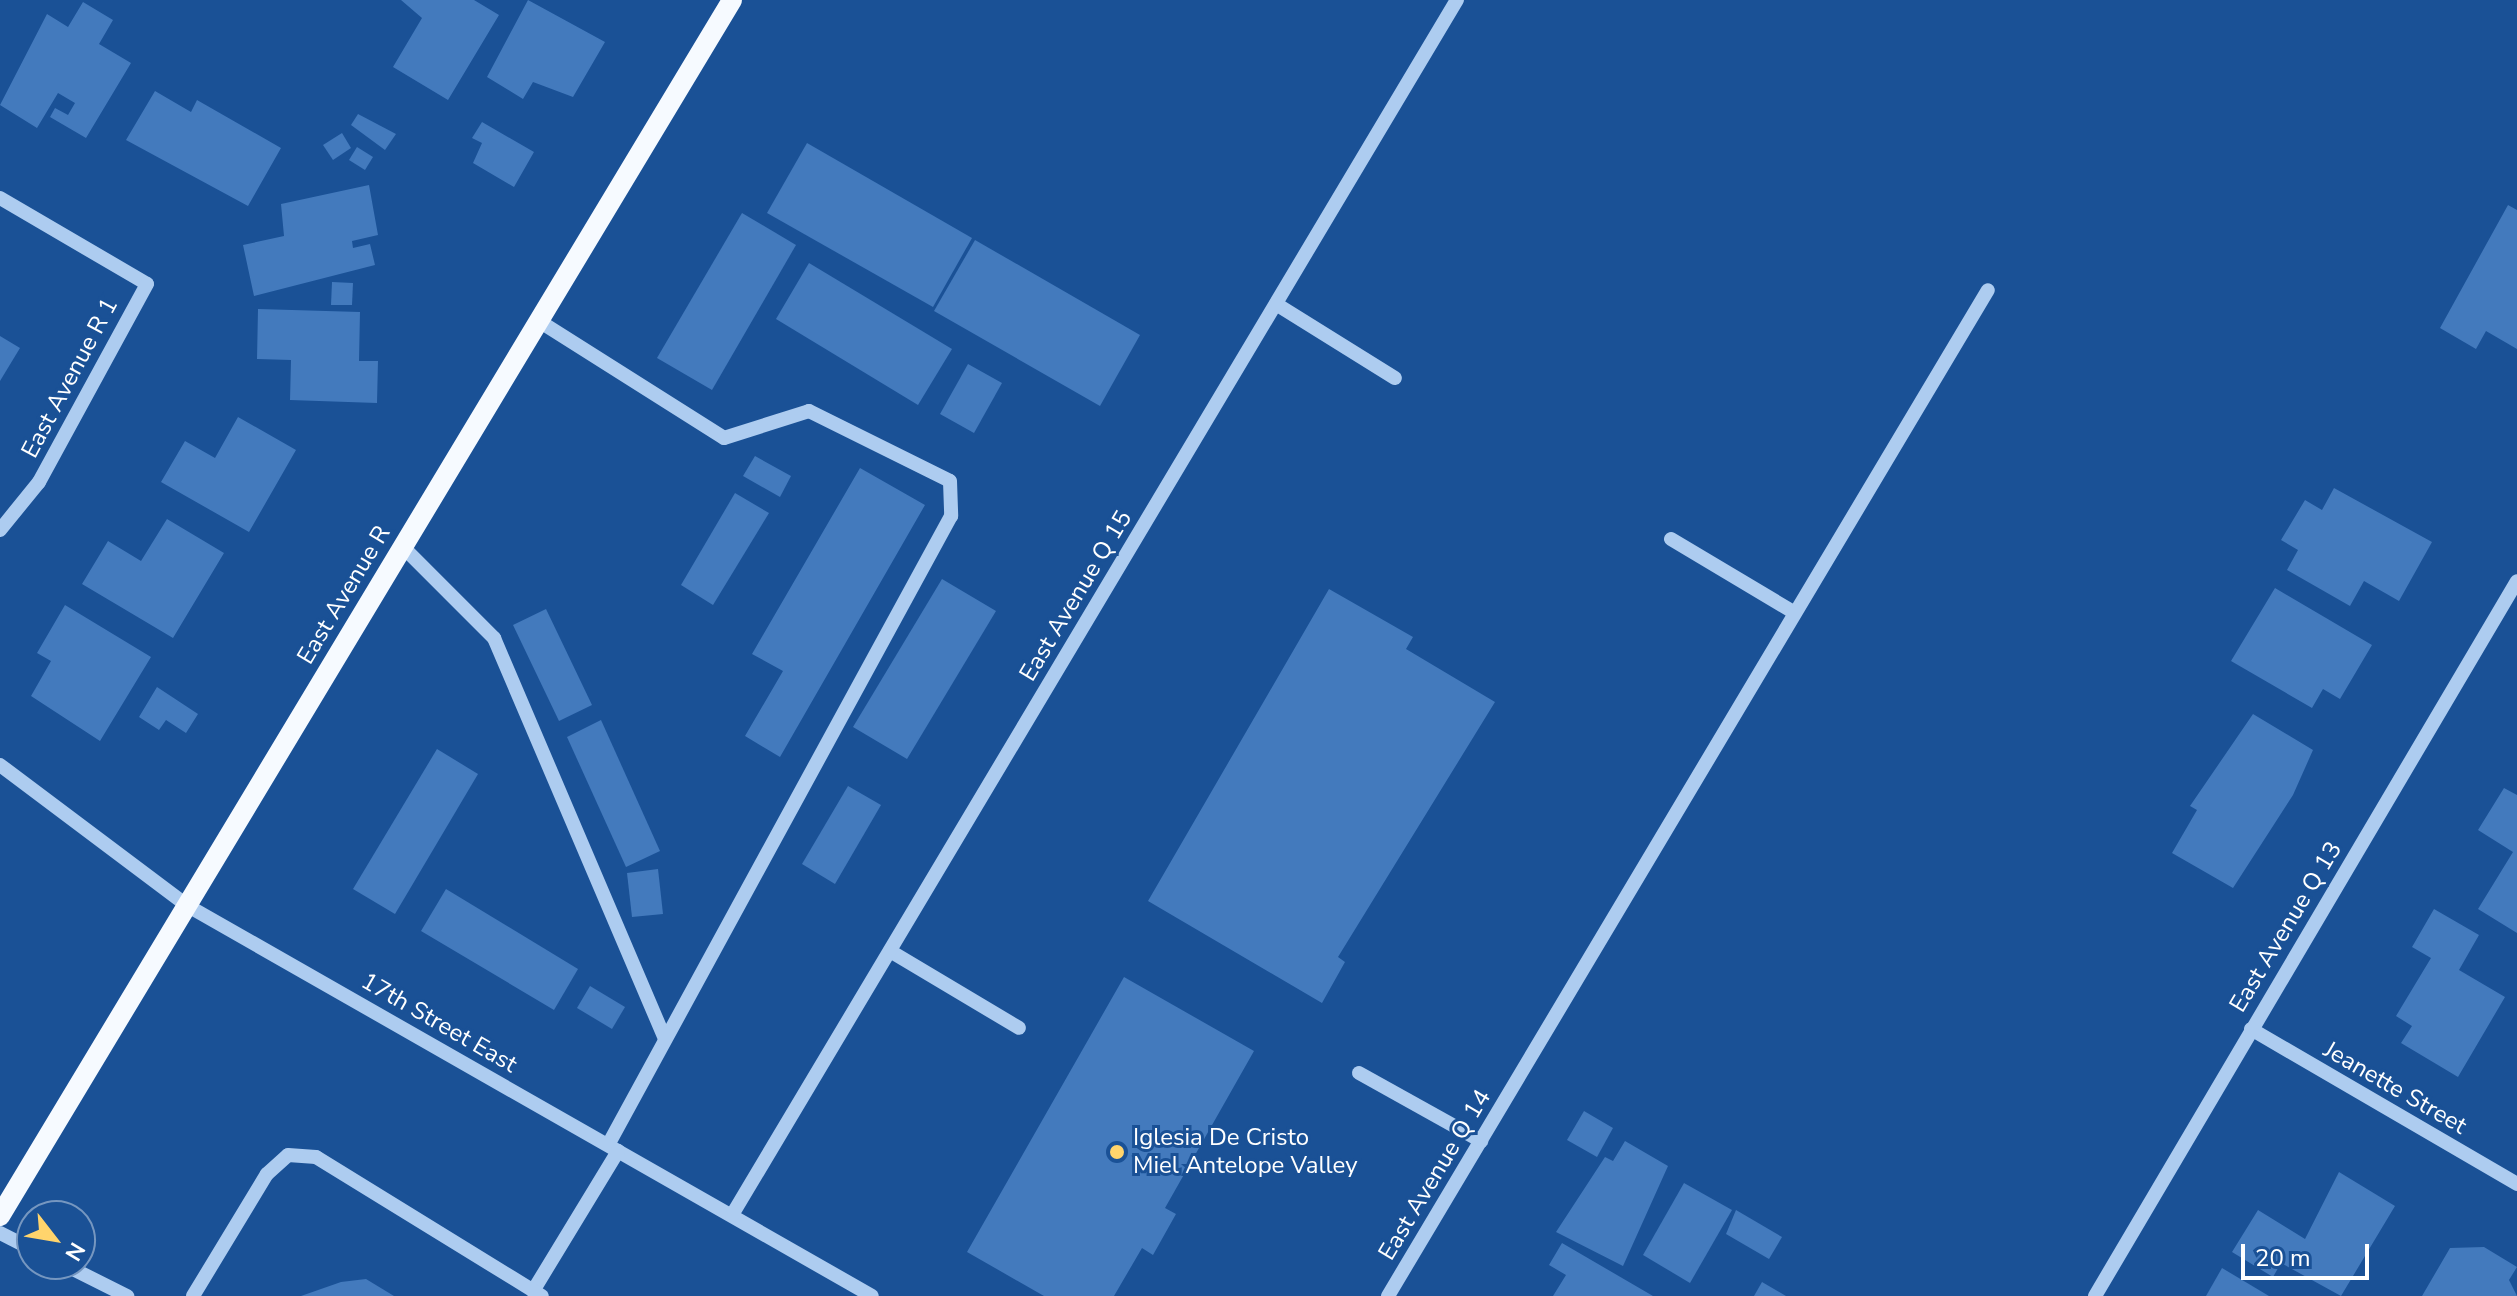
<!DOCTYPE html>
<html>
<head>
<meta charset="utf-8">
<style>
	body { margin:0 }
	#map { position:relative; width:2517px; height:1296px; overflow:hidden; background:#1a5196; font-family:"Nunito Sans",sans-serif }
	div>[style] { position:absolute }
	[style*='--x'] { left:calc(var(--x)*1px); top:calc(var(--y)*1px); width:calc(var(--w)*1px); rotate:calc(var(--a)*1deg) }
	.building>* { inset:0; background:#437abd }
	.minor>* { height:14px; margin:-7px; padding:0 7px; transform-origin:7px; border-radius:7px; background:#adccf0 }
	.major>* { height:20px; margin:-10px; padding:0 10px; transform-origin:10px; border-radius:10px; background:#f6faff }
	.dots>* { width:22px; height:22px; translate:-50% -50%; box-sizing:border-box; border:4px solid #1a5196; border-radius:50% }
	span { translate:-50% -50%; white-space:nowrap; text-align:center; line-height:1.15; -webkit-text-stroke:6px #1a5196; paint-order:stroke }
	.street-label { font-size:24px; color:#fff }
	.poi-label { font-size:24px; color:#fff }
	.left { translate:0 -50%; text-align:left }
	.north { position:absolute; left:16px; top:1200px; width:80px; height:80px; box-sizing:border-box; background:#1a5196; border:2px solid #7697c0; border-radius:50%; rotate:121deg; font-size:22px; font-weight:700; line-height:32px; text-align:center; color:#fff }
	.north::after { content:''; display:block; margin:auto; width:28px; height:36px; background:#ffd46c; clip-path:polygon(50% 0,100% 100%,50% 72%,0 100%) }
	.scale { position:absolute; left:2241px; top:1244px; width:128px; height:36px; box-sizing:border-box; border:4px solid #fff; border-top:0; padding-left:10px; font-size:24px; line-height:28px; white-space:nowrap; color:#fff; -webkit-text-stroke:6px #1a5196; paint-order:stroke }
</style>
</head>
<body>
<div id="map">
	<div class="building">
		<div style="clip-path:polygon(401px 0,474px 0,499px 15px,448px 100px,393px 67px,422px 18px)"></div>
		<div style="clip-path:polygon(528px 0,605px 42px,573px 97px,533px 82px,523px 99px,487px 77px)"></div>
		<div style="clip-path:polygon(83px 2px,113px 20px,99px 44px,131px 63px,86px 138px,50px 117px,55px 108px,68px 115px,75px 103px,58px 93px,37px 128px,0 105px,47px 14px,68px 27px)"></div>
		<div style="clip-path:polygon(155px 91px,191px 112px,197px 100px,281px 148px,248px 206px,126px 140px)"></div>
		<div style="clip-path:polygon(358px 114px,396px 134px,385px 150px,351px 125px)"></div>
		<div style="clip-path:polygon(482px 122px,534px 152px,514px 187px,473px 163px,482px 143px,472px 138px)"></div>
		<div style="clip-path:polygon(342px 133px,351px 148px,333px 160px,323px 145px)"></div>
		<div style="clip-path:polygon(807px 143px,972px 238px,933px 307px,767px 213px)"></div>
		<div style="clip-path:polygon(357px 147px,373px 157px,365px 170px,349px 160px)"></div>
		<div style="clip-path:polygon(369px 185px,378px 235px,352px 241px,353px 248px,370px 244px,375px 265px,254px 296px,243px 245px,284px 236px,281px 204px)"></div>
		<div style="clip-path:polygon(2508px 205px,2517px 210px,2517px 349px,2486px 331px,2476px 349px,2440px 328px)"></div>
		<div style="clip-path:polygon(742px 213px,796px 245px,712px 390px,657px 358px)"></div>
		<div style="clip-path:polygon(975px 240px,1140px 335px,1100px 406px,934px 311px)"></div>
		<div style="clip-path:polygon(809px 263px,952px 349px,918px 405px,776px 319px)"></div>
		<div style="clip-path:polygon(332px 282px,353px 283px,352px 305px,331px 305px)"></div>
		<div style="clip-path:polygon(258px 309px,360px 312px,359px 361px,378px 361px,377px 403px,290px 400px,291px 360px,257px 359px)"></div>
		<div style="clip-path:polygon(0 336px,20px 348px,0 381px)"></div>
		<div style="clip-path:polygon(968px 364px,1002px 383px,974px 433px,940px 414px)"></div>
		<div style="clip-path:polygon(238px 417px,296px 450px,249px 532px,161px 482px,185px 441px,215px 458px)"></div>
		<div style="clip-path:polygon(755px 456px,791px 476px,780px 497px,743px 476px)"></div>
		<div style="clip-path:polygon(860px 468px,925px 505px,780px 757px,745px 736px,783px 671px,752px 654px)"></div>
		<div style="clip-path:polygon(2334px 488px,2432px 542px,2399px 601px,2364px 581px,2350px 606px,2287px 570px,2298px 550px,2281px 540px,2305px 500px,2322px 510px)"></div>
		<div style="clip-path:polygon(735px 493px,769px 513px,713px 605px,681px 585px)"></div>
		<div style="clip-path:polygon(167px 519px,224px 553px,173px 638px,82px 584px,108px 541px,141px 561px)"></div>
		<div style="clip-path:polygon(942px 579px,996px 611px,907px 759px,853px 727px)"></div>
		<div style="clip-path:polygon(2275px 588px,2372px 645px,2340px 699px,2323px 689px,2312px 708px,2231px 661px)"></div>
		<div style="clip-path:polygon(1329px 589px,1413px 637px,1406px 649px,1495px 702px,1338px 957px,1345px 962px,1322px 1003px,1148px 901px)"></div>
		<div style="clip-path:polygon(65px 605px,151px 657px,100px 741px,31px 696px,51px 661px,37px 653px)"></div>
		<div style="clip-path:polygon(546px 609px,592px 705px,559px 721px,513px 625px)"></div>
		<div style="clip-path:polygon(157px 687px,198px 714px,186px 733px,166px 720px,159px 730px,139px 717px)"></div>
		<div style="clip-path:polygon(2253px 714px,2313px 750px,2293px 795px,2233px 888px,2172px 853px,2197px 810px,2190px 806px)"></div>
		<div style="clip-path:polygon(601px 720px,660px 851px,626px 867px,567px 737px)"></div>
		<div style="clip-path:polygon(437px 749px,478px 774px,395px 914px,353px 889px)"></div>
		<div style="clip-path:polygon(848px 786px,881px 805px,835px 884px,802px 864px)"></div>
		<div style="clip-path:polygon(2504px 788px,2517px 795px,2517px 933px,2478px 909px,2513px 852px,2478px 830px)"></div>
		<div style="clip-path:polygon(658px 869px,663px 914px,632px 917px,627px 873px)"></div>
		<div style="clip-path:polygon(446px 889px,578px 969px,554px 1010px,421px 931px)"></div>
		<div style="clip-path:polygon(2434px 909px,2479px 935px,2459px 970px,2505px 997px,2458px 1077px,2401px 1043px,2412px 1026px,2396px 1016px,2431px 958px,2412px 947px)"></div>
		<div style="clip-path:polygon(1124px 977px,1254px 1051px,1165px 1208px,1176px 1214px,1153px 1255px,1142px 1248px,1114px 1296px,1044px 1296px,967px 1252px)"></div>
		<div style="clip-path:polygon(590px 986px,625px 1007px,612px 1029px,577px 1008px)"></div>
		<div style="clip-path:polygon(1584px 1111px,1613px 1128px,1597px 1157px,1567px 1140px)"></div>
		<div style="clip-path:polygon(1625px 1141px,1668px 1166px,1623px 1266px,1556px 1232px,1605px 1157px,1613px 1161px)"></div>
		<div style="clip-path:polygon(2339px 1172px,2395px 1206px,2341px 1296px,2281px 1263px,2273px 1277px,2232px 1252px,2258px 1210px,2305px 1239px)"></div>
		<div style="clip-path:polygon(1684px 1183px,1732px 1210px,1690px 1283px,1643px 1255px)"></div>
		<div style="clip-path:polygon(1736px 1210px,1782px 1237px,1769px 1259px,1726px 1234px)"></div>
		<div style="clip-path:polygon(1562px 1243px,1653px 1296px,1553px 1296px,1566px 1275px,1549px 1265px)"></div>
		<div style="clip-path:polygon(2484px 1247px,2517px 1267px,2509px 1280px,2517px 1296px,2422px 1296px,2450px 1248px)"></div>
		<div style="clip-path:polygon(2222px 1268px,2269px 1296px,2206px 1296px)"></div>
		<div style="clip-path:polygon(366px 1279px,394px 1296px,301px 1296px,341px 1282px)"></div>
		<div style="clip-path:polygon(1762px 1282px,1786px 1296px,1754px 1296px)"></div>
	</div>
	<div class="minor">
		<div style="--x:0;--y:198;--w:170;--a:30.3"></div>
		<div style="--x:147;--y:284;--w:226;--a:118.6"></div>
		<div style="--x:39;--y:482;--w:62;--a:129.1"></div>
		<div style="--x:1276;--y:304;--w:140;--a:31.9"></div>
		<div style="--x:539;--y:321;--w:219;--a:32.3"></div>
		<div style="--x:724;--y:438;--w:89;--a:-17.6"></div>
		<div style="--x:809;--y:411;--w:157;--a:26.4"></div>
		<div style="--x:950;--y:481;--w:35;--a:88"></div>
		<div style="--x:951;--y:516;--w:716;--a:118.6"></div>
		<div style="--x:1671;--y:539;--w:144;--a:30.8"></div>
		<div style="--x:403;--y:547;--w:129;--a:45"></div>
		<div style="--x:494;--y:638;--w:436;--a:66.9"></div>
		<div style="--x:0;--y:765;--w:235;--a:36.9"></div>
		<div style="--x:188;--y:906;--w:787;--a:29.69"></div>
		<div style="--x:890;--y:951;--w:150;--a:30.8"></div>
		<div style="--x:2251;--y:1029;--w:308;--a:30.2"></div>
		<div style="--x:1359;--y:1073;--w:140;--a:29.1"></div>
		<div style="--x:732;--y:1215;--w:1415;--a:-59.18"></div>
		<div style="--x:0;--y:1233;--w:36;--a:27"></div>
		<div style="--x:63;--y:1264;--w:72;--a:26.6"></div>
		<div style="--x:533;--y:1291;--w:164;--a:-58.7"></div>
		<div style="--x:193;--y:1296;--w:143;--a:-58.8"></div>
		<div style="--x:267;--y:1174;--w:28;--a:-42"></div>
		<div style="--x:288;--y:1155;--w:28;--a:4"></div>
		<div style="--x:316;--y:1157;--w:265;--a:31.6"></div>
		<div style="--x:1388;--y:1296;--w:1171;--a:-59.19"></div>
		<div style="--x:2095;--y:1296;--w:830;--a:-59.45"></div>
	</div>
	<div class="major">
		<div style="--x:0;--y:1216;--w:1419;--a:-58.95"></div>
	</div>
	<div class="dots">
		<div style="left:1117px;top:1152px;background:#ffd46c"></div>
	</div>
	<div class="street-label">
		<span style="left:70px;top:378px;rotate:-62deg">East Avenue R 1</span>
		<span style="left:344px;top:595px;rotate:-59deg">East Avenue R</span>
		<span style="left:1076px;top:596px;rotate:-59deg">East Avenue Q 15</span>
		<span style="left:2286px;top:927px;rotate:-59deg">East Avenue Q 13</span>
		<span style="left:439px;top:1023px;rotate:30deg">17th Street East</span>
		<span style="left:2395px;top:1088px;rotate:30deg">Jeanette Street</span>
		<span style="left:1435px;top:1175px;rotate:-59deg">East Avenue Q 14</span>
	</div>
	<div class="poi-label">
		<span class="left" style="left:1133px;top:1152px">Iglesia De Cristo<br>Miel Antelope Valley</span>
	</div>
	<div class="north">N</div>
	<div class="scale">20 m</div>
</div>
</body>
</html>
